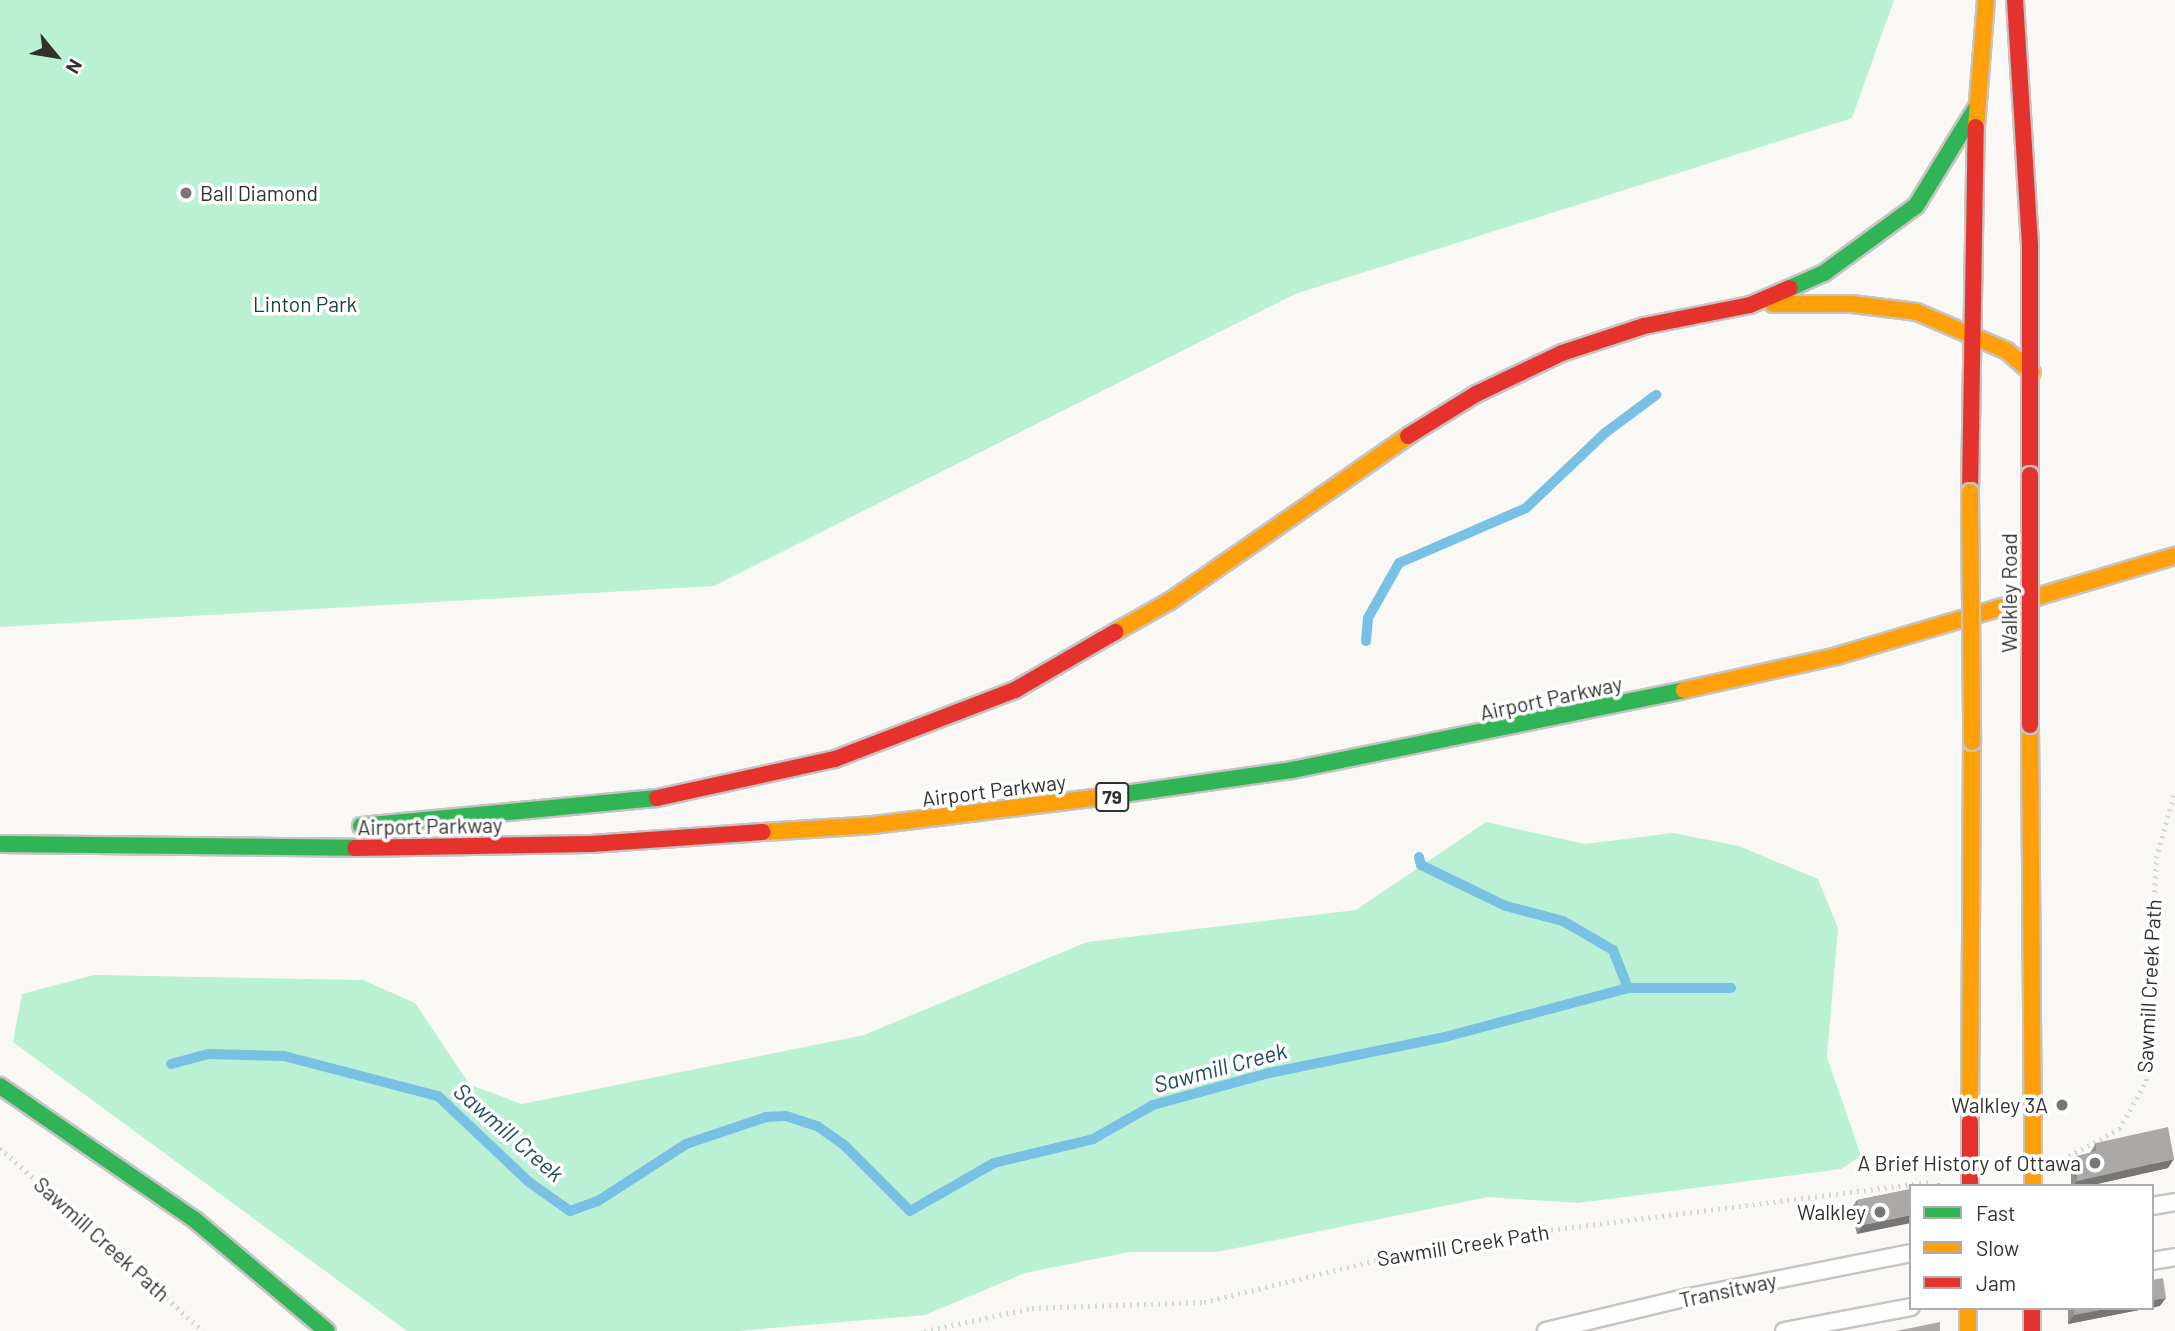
<!DOCTYPE html>
<html>
<head>
<meta charset="utf-8">
<style>
	body { margin:0 }
	#map { position:relative; width:2175px; height:1331px; overflow:hidden; background:#faf8f5; font-family:Barlow,sans-serif }
	div>[style] { position:absolute }
	[style*='--x'] { left:calc(var(--x)*1px); top:calc(var(--y)*1px); width:calc(var(--w)*1px); rotate:calc(var(--a)*1deg) }
	.green>* { inset:0; background:#baf0d3 }
	.stream>* { height:10px; margin:-5px; padding:0 5px; transform-origin:5px; border-radius:5px; background:#78c1e4 }
	.path>* { height:4.5px; margin-top:-2.25px; transform-origin:0; background:repeating-linear-gradient(90deg,#d6d6d6 0 2px,transparent 0 7px) }
	.roads { filter:drop-shadow(2px 0 #c5c4c2) drop-shadow(-2px 0 #c5c4c2) drop-shadow(0 2px #c5c4c2) drop-shadow(0 -2px #c5c4c2) }
	.lane>* { height:16px; margin:-8px; padding:0 8px; transform-origin:8px; border-radius:8px; background:#fefefe }
	.fast>* { height:16px; margin:-8px; padding:0 8px; transform-origin:8px; border-radius:8px; background:#30b455 }
	.slow>* { height:16px; margin:-8px; padding:0 8px; transform-origin:8px; border-radius:8px; background:#ff9f0a }
	.jam>* { height:16px; margin:-8px; padding:0 8px; transform-origin:8px; border-radius:8px; background:#e5322d }
	.bridges { filter:drop-shadow(2px 0 #c5c4c2) drop-shadow(-2px 0 #c5c4c2) drop-shadow(0 2px #c5c4c2) drop-shadow(0 -2px #c5c4c2) }
	.slow-bridge>* { height:16px; margin:-8px; padding:0 8px; transform-origin:8px; border-radius:8px; background:#ff9f0a }
	.jam-bridge>* { height:16px; margin:-8px; padding:0 8px; transform-origin:8px; border-radius:8px; background:#e5322d }
	.wall>* { inset:0; background:#939190 }
	.shaded-wall>* { inset:0; background:#787675 }
	.building>* { inset:0; background:#aba9a7 }
	.dots>* { width:19px; height:19px; translate:-50% -50%; box-sizing:border-box; border:4px solid #fff; border-radius:50% }
	span { translate:-50% -50%; white-space:nowrap; text-align:center; line-height:1.15; -webkit-text-stroke:7px #fff; paint-order:stroke }
	.shield-label span { padding:2px 5px; background:#fff; border:2px solid; border-radius:5px; -webkit-text-stroke-width:0 }
	.shield-label { font-size:19px; color:#30302e; font-weight:700 }
	.poi-label { font-size:21px; color:#30302e }
	.left { translate:0 -50%; text-align:left }
	.right { translate:-100% -50%; text-align:right }
	.park-label { font-size:21px; color:#184430 }
	.street-label { font-size:21px; color:#30302e }
	.water-label { font-size:23px; color:#234d63; font-style:italic }
	.legend { position:absolute; left:1909px; top:1184px; width:245px; height:126px; box-sizing:border-box; background:#fff; border:2px solid #acacab; margin:0; padding:9px 12px; list-style:none; font-size:21px; color:#30302e }
	.legend li { display:flex; align-items:center; gap:14px; height:35px }
	.legend b { width:35px; border:2px solid #acacab }
	.north { position:absolute; left:21px; top:21px; width:70px; height:70px; -webkit-text-stroke:5px #fff; paint-order:stroke; rotate:120deg; font-size:19px; font-weight:700; line-height:28px; text-align:center; color:#30302e }
	.north::after { content:''; display:block; margin:auto; width:24px; height:32px; background:#30302e; clip-path:polygon(50% 0,100% 100%,50% 72%,0 100%) }
</style>
</head>
<body>
<div id="map">
	<div class="green">
		<div style="clip-path:polygon(0 0,1894px 0,1852px 118px,1295px 294px,714px 586px,0 627px)"></div>
		<div style="clip-path:polygon(1486px 822px,1585px 844px,1673px 833px,1739px 846px,1818px 879px,1838px 928px,1827px 1057px,1861px 1156px,1841px 1169px,1578px 1203px,1488px 1197px,1217px 1252px,1129px 1252px,1025px 1273px,925px 1315px,737px 1331px,407px 1331px,13px 1042px,22px 994px,94px 975px,363px 980px,415px 1003px,470px 1085px,522px 1104px,864px 1035px,1087px 942px,1356px 910px)"></div>
	</div>
	<div class="stream">
		<div style="--x:1366;--y:641;--w:23;--a:-85"></div>
		<div style="--x:1368;--y:618;--w:63;--a:-60.6"></div>
		<div style="--x:1399;--y:563;--w:138;--a:-23.4"></div>
		<div style="--x:1526;--y:508;--w:109;--a:-43.5"></div>
		<div style="--x:1605;--y:433;--w:64;--a:-36.7"></div>
		<div style="--x:1419;--y:857;--w:8;--a:76"></div>
		<div style="--x:1421;--y:865;--w:94;--a:25.8"></div>
		<div style="--x:1506;--y:906;--w:59;--a:14.7"></div>
		<div style="--x:1563;--y:921;--w:58;--a:30.1"></div>
		<div style="--x:1613;--y:950;--w:41;--a:68.5"></div>
		<div style="--x:171;--y:1064;--w:39;--a:-15"></div>
		<div style="--x:209;--y:1054;--w:75;--a:1.5"></div>
		<div style="--x:284;--y:1056;--w:159;--a:14.6"></div>
		<div style="--x:438;--y:1096;--w:125;--a:43.4"></div>
		<div style="--x:529;--y:1182;--w:50;--a:35.3"></div>
		<div style="--x:570;--y:1211;--w:30;--a:-20"></div>
		<div style="--x:598;--y:1201;--w:105;--a:-32.9"></div>
		<div style="--x:686;--y:1144;--w:84;--a:-18.6"></div>
		<div style="--x:766;--y:1117;--w:20;--a:-3"></div>
		<div style="--x:786;--y:1116;--w:33;--a:18"></div>
		<div style="--x:817;--y:1126;--w:33;--a:35"></div>
		<div style="--x:844;--y:1145;--w:93;--a:45"></div>
		<div style="--x:910;--y:1211;--w:97;--a:-29.7"></div>
		<div style="--x:994;--y:1163;--w:102;--a:-13.6"></div>
		<div style="--x:1093;--y:1139;--w:69;--a:-29.5"></div>
		<div style="--x:1153;--y:1105;--w:120;--a:-15.4"></div>
		<div style="--x:1269;--y:1073;--w:180;--a:-11.6"></div>
		<div style="--x:1445;--y:1037;--w:189;--a:-15"></div>
		<div style="--x:1628;--y:988;--w:103;--a:0"></div>
	</div>
	<div class="path">
		<div style="--x:0;--y:1148;--w:273;--a:42"></div>
		<div style="--x:2069;--y:1156;--w:57;--a:-28.4"></div>
		<div style="--x:2119;--y:1129;--w:55;--a:-60.6"></div>
		<div style="--x:2146;--y:1081;--w:223;--a:-87.4"></div>
		<div style="--x:2156;--y:858;--w:70;--a:-74.2"></div>
		<div style="--x:924;--y:1331;--w:110;--a:-12"></div>
		<div style="--x:1032;--y:1308;--w:172;--a:-2"></div>
		<div style="--x:1204;--y:1302;--w:250;--a:-13.6"></div>
		<div style="--x:1447;--y:1243;--w:490;--a:-7.2"></div>
	</div>
	<div class="roads">
		<div class="lane">
			<div style="--x:2152;--y:1206;--w:23;--a:-10"></div>
			<div style="--x:2152;--y:1261;--w:23;--a:-10"></div>
			<div style="--x:1546;--y:1331;--w:147;--a:-13.4"></div>
			<div style="--x:1689;--y:1297;--w:226;--a:-11.2"></div>
			<div style="--x:1784;--y:1331;--w:129;--a:-10.7"></div>
		</div>
		<div class="fast">
			<div style="--x:1790;--y:288;--w:37;--a:-24"></div>
			<div style="--x:1824;--y:273;--w:114;--a:-36.1"></div>
			<div style="--x:1916;--y:206;--w:115;--a:-58.5"></div>
			<div style="--x:1110;--y:796;--w:184;--a:-8.1"></div>
			<div style="--x:1292;--y:770;--w:400;--a:-11.5"></div>
			<div style="--x:361;--y:826;--w:297;--a:-5.4"></div>
			<div style="--x:0;--y:844;--w:355;--a:0.6"></div>
			<div style="--x:0;--y:1086;--w:237;--a:34.5"></div>
			<div style="--x:195;--y:1220;--w:172;--a:40.1"></div>
		</div>
		<div class="slow">
			<div style="--x:1976;--y:127;--w:127;--a:-85.5"></div>
			<div style="--x:1773;--y:304;--w:79;--a:0"></div>
			<div style="--x:1852;--y:304;--w:65;--a:7"></div>
			<div style="--x:1917;--y:312;--w:98;--a:23.4"></div>
			<div style="--x:2007;--y:351;--w:33;--a:41"></div>
			<div style="--x:1115;--y:632;--w:63;--a:-29.4"></div>
			<div style="--x:1170;--y:601;--w:290;--a:-34.7"></div>
			<div style="--x:1684;--y:690;--w:157;--a:-12.5"></div>
			<div style="--x:1837;--y:656;--w:352;--a:-16.5"></div>
			<div style="--x:2030;--y:725;--w:385;--a:89.6"></div>
			<div style="--x:763;--y:832;--w:110;--a:-3.6"></div>
			<div style="--x:873;--y:825;--w:239;--a:-7"></div>
			<div style="--x:1970;--y:1122;--w:380;--a:-89.7"></div>
			<div style="--x:1968;--y:1308;--w:23;--a:90"></div>
		</div>
		<div class="jam">
			<div style="--x:2015;--y:0;--w:245;--a:86.5"></div>
			<div style="--x:2030;--y:245;--w:230;--a:90"></div>
			<div style="--x:1408;--y:436;--w:80;--a:-31.7"></div>
			<div style="--x:1476;--y:394;--w:95;--a:-25.5"></div>
			<div style="--x:1562;--y:353;--w:86;--a:-18.2"></div>
			<div style="--x:1644;--y:326;--w:108;--a:-11.2"></div>
			<div style="--x:1750;--y:305;--w:43;--a:-23"></div>
			<div style="--x:1970;--y:492;--w:365;--a:-89.1"></div>
			<div style="--x:657;--y:798;--w:182;--a:-12.4"></div>
			<div style="--x:835;--y:759;--w:193;--a:-21"></div>
			<div style="--x:1015;--y:690;--w:116;--a:-30.1"></div>
			<div style="--x:355;--y:848;--w:236;--a:-1"></div>
			<div style="--x:591;--y:844;--w:172;--a:-4"></div>
			<div style="--x:2032;--y:1308;--w:23;--a:90"></div>
		</div>
	</div>
	<div class="bridges">
		<div class="slow-bridge">
			<div style="--x:1970;--y:492;--w:250;--a:89.5"></div>
			<div style="--x:2033;--y:1110;--w:76;--a:90"></div>
		</div>
		<div class="jam-bridge">
			<div style="--x:2030;--y:475;--w:250;--a:90"></div>
			<div style="--x:1970;--y:1122;--w:64;--a:90"></div>
		</div>
	</div>
	<div class="wall">
		<div style="clip-path:polygon(2096px 1143px,2168px 1168px,2088px 1186px,2071px 1186px,2071px 1164px,2077px 1156px,2090px 1153px)"></div>
		<div style="clip-path:polygon(1911px 1189px,1857px 1234px,1851px 1209px,1857px 1200px)"></div>
		<div style="clip-path:polygon(2068px 1308px,2149px 1308px,2068px 1324px)"></div>
	</div>
	<div class="shaded-wall">
		<div style="clip-path:polygon(2174px 1159px,2168px 1168px,2088px 1186px,2073px 1186px,2077px 1181px)"></div>
		<div style="clip-path:polygon(1911px 1215px,1911px 1223px,1857px 1234px,1863px 1225px)"></div>
		<div style="clip-path:polygon(2166px 1298px,2160px 1306px,2152px 1308px,2152px 1300px)"></div>
		<div style="clip-path:polygon(2111px 1308px,2149px 1308px,2068px 1324px,2074px 1315px)"></div>
	</div>
	<div class="building">
		<div style="clip-path:polygon(2168px 1127px,2174px 1159px,2077px 1181px,2077px 1156px,2096px 1151px,2096px 1143px)"></div>
		<div style="clip-path:polygon(1940px 1183px,1940px 1186px,1925px 1186px)"></div>
		<div style="clip-path:polygon(1911px 1189px,1911px 1215px,1863px 1225px,1857px 1200px)"></div>
		<div style="clip-path:polygon(2163px 1278px,2166px 1298px,2152px 1300px,2152px 1280px)"></div>
		<div style="clip-path:polygon(2074px 1308px,2111px 1308px,2074px 1315px)"></div>
		<div style="clip-path:polygon(1940px 1322px,1940px 1331px,1896px 1331px)"></div>
	</div>
	<div class="dots">
		<div style="left:186px;top:193px;background:#777674"></div>
		<div style="left:2062px;top:1105px;background:#777674"></div>
		<div style="left:2095px;top:1163px;background:#777674"></div>
		<div style="left:1880px;top:1212px;background:#777674"></div>
	</div>
	<div class="shield-label">
		<span style="left:1112px;top:797px">79</span>
	</div>
	<div class="poi-label">
		<span class="left" style="left:200px;top:193px">Ball Diamond</span>
		<span class="right" style="left:2048px;top:1105px">Walkley 3A</span>
		<span class="right" style="left:2081px;top:1163px">A Brief History of Ottawa</span>
		<span class="right" style="left:1866px;top:1212px">Walkley</span>
	</div>
	<div class="park-label">
		<span style="left:305px;top:304px">Linton Park</span>
	</div>
	<div class="street-label">
		<span style="left:2009px;top:593px;rotate:-90deg">Walkley Road</span>
		<span style="left:1551px;top:698px;rotate:-12deg">Airport Parkway</span>
		<span style="left:994px;top:790px;rotate:-7deg">Airport Parkway</span>
		<span style="left:430px;top:826px;rotate:-1deg">Airport Parkway</span>
		<span style="left:2149px;top:986px;rotate:-87deg">Sawmill Creek Path</span>
		<span style="left:102px;top:1239px;rotate:42deg">Sawmill Creek Path</span>
		<span style="left:1463px;top:1245px;rotate:-9deg">Sawmill Creek Path</span>
		<span style="left:1728px;top:1290px;rotate:-12deg">Transitway</span>
	</div>
	<div class="water-label">
		<span style="left:1220px;top:1067px;rotate:-15deg">Sawmill Creek</span>
		<span style="left:509px;top:1132px;rotate:41deg">Sawmill Creek</span>
	</div>
	<ul class="legend">
	<li><b style="height:9px;background:#30b455"></b>Fast</li>
	<li><b style="height:9px;background:#ff9f0a"></b>Slow</li>
	<li><b style="height:9px;background:#e5322d"></b>Jam</li>
	</ul>
	<div class="north">N</div>
</div>
</body>
</html>
